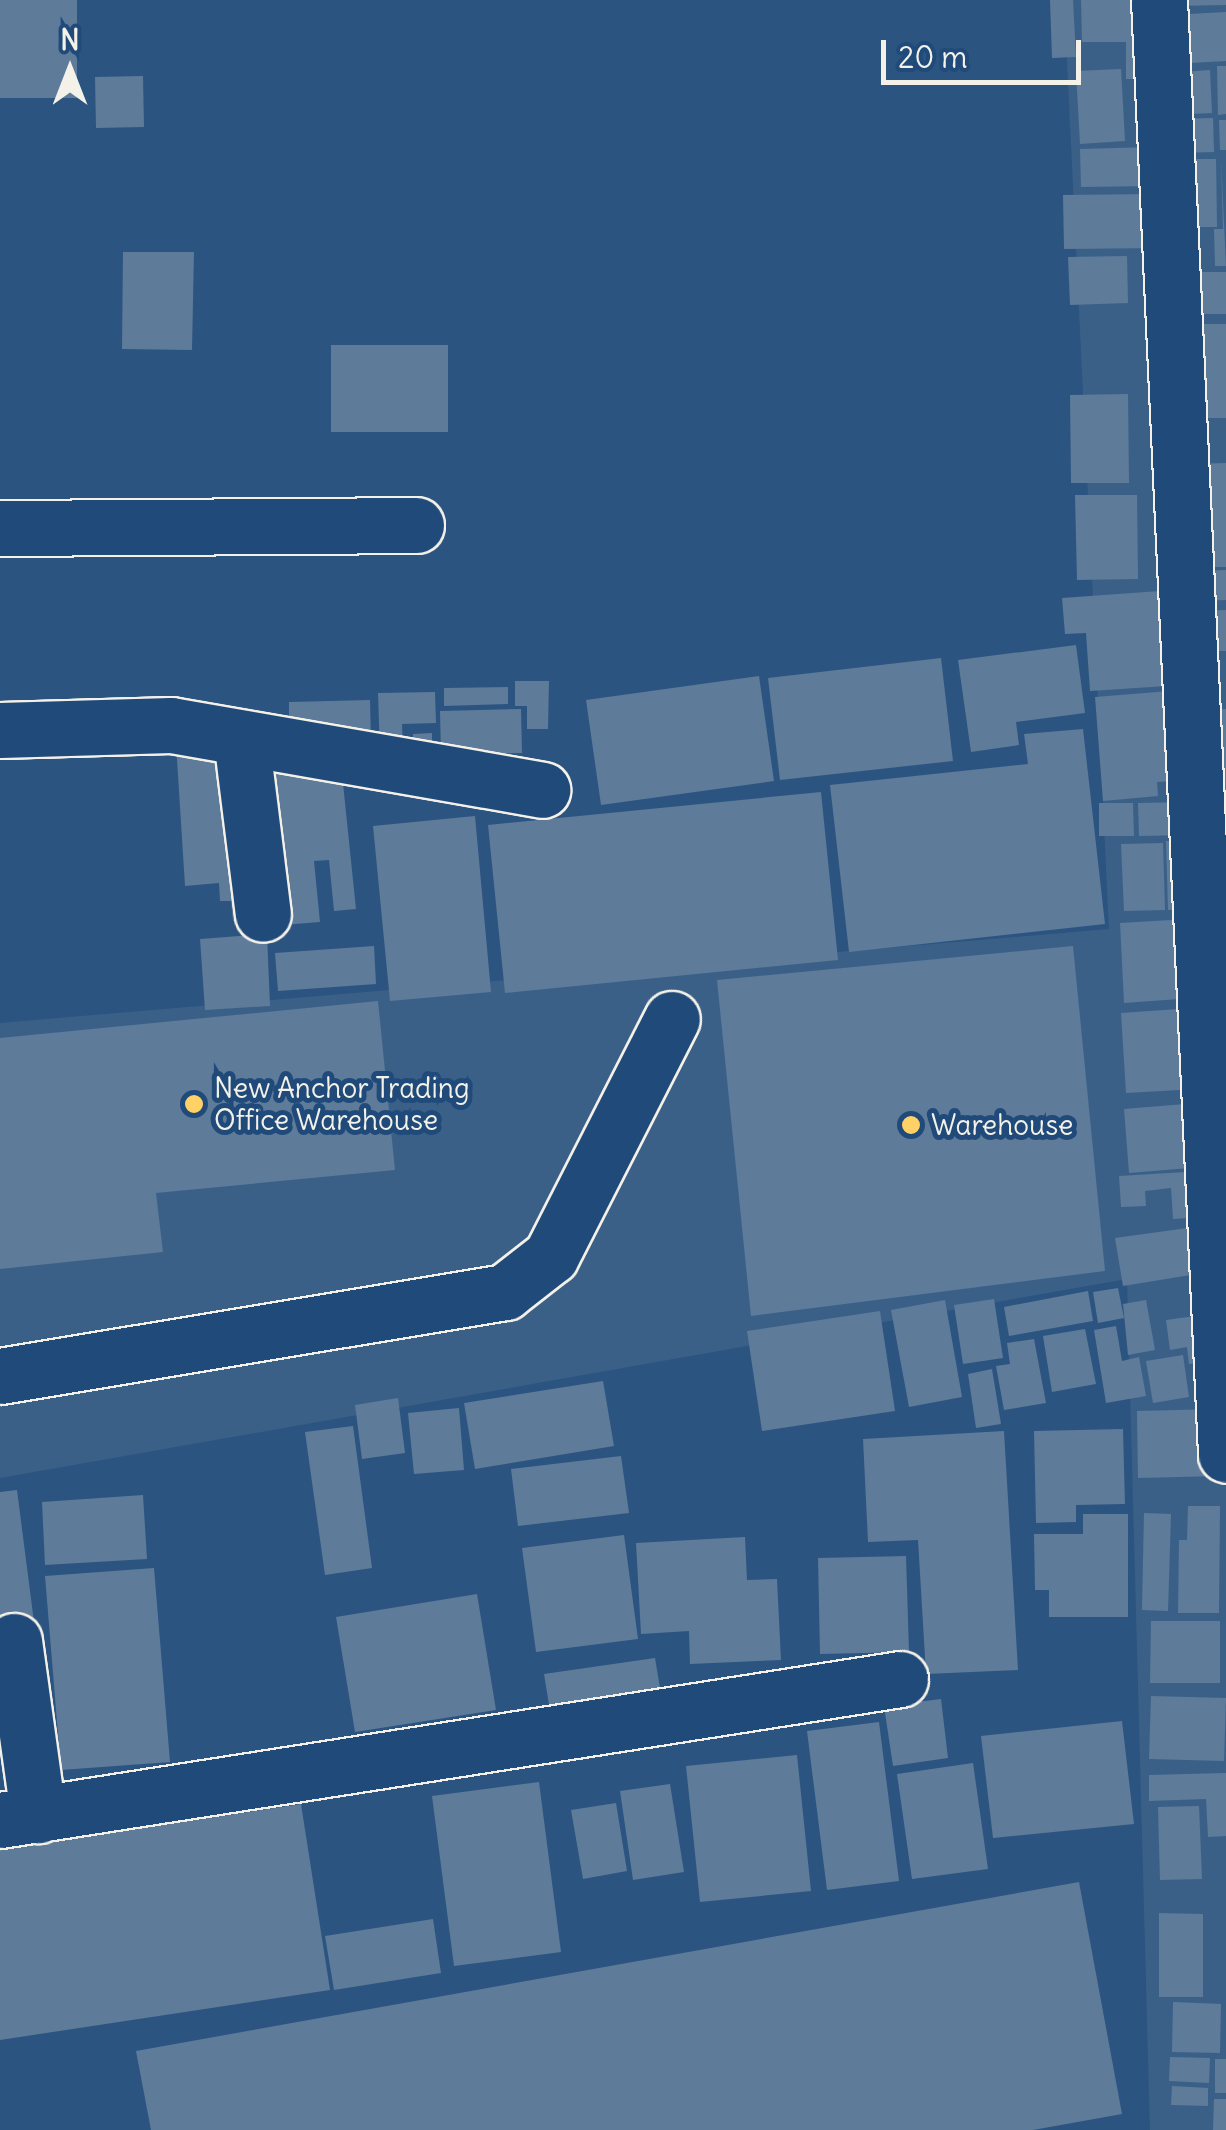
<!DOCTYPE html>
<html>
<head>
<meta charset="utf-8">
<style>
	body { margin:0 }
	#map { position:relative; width:1226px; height:2130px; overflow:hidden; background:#2c5481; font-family:Delius,sans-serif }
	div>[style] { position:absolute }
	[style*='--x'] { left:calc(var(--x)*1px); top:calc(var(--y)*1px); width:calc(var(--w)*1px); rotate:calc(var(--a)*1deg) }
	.built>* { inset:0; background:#3b6088 }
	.building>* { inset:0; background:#5e7b9a }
	.roads { filter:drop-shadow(2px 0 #f4f1e8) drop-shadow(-2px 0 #f4f1e8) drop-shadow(0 2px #f4f1e8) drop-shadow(0 -2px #f4f1e8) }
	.minor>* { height:55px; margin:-27.5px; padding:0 27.5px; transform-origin:27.5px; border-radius:27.5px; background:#1f4a7a }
	.dots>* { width:28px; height:28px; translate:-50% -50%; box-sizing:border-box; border:5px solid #1f4a7a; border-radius:50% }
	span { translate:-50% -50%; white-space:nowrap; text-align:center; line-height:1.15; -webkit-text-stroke:10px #1f4a7a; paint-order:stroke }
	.poi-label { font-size:28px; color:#f4f1e8 }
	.left { translate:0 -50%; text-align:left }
	.north { position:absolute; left:20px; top:20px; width:100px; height:100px; -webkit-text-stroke:8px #1f4a7a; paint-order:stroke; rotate:0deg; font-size:28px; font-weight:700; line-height:40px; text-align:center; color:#f4f1e8 }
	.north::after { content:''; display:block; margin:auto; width:35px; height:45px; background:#f4f1e8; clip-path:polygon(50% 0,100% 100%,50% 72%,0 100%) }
	.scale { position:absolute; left:881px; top:40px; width:200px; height:45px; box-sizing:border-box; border:5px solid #f4f1e8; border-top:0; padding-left:12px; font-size:30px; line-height:35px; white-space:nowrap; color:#f4f1e8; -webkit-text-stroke:8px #1f4a7a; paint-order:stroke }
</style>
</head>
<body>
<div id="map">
	<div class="built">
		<div style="clip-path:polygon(1064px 0,1226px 0,1226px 2130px,1150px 2130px,1127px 1279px,0 1478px,0 1023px,1109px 929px)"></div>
	</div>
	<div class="building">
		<div style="clip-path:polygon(0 0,77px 0,77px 98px,0 98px)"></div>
		<div style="clip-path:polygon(1050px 0,1073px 0,1076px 57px,1052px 58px)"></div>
		<div style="clip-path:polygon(1081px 0,1152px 0,1153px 79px,1126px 79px,1126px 42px,1082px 42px)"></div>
		<div style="clip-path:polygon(1170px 0,1226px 0,1226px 5px,1170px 6px)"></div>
		<div style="clip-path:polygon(1226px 12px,1226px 61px,1172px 64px,1170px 15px)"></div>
		<div style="clip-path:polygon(1217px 66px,1226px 66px,1226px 114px,1218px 115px)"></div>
		<div style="clip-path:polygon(1121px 69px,1125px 141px,1080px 144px,1076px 71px)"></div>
		<div style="clip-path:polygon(1210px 70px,1212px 113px,1169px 115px,1167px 73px)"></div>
		<div style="clip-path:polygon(143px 76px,144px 127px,96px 128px,95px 77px)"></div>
		<div style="clip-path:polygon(1213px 118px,1214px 152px,1178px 153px,1176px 119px)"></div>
		<div style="clip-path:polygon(1219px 120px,1226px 120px,1226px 150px,1220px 150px)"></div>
		<div style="clip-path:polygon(1153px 147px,1154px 186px,1081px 187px,1080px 149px)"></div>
		<div style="clip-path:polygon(1221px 158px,1226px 266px,1215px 266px,1214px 229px,1223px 229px)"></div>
		<div style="clip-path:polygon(1176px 159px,1216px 159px,1217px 227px,1179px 227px)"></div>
		<div style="clip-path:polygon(1158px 194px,1159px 248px,1064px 249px,1063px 195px)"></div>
		<div style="clip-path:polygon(123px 252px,194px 252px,192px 350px,122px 349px)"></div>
		<div style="clip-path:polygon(1127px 256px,1128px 303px,1070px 305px,1068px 257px)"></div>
		<div style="clip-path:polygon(1183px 272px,1226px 272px,1226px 314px,1183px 314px)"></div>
		<div style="clip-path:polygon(1201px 324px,1226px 324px,1226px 418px,1203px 418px)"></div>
		<div style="clip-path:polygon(331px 345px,448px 345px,448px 432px,331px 432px)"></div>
		<div style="clip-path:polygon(1128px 394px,1129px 483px,1071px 483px,1070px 395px)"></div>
		<div style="clip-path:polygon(1226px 463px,1226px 567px,1191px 567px,1190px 464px)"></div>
		<div style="clip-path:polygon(1075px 495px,1137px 495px,1138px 579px,1077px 580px)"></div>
		<div style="clip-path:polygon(1226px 570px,1226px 600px,1197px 601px,1196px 571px)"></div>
		<div style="clip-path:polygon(1174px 590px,1182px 685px,1090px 691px,1086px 633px,1065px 634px,1062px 598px)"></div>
		<div style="clip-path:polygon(1226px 610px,1226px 651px,1196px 651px,1195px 611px)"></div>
		<div style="clip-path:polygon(1076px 645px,1085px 713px,1016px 722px,1019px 745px,971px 752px,958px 660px)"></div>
		<div style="clip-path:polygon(941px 658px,953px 761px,780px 780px,768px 678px)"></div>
		<div style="clip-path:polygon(759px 676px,774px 781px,601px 805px,586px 700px)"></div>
		<div style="clip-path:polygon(515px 681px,549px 681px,548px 729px,527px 729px,527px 706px,515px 706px)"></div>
		<div style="clip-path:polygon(508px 687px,508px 704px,444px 706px,444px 688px)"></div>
		<div style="clip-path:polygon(1182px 690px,1188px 780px,1157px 782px,1158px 796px,1103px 801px,1095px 697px)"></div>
		<div style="clip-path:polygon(435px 692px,436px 723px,402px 724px,403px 753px,380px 754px,378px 693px)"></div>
		<div style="clip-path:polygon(370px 700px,371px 743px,289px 744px,289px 702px)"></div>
		<div style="clip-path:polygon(521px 709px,522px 753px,441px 755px,440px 711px)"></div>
		<div style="clip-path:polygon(1226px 709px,1226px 813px,1211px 814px,1206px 710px)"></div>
		<div style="clip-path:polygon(1083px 729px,1105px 924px,849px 952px,830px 785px,1028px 764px,1024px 734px)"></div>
		<div style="clip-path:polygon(432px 733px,432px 757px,414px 757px,413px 734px)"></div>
		<div style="clip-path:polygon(239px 740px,250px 920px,233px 921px,231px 901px,220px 901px,219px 883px,185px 886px,176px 744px)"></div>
		<div style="clip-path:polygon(252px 750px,341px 764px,356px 909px,334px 911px,329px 860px,314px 861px,320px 922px,270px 926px)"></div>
		<div style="clip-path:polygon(821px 792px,838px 960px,505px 993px,488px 825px)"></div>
		<div style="clip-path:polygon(1188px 802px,1189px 835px,1139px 836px,1138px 803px)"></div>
		<div style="clip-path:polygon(1099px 803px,1133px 803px,1134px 836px,1099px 836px)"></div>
		<div style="clip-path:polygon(475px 816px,491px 992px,390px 1001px,373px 826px)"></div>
		<div style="clip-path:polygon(1166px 841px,1193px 841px,1195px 909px,1168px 910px)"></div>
		<div style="clip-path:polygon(1163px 843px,1165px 910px,1124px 911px,1121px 844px)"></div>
		<div style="clip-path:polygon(1188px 919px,1193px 998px,1124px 1003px,1120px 923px)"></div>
		<div style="clip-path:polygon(267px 934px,270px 1006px,205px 1010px,200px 939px)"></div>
		<div style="clip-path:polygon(374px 946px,376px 984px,278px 991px,275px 953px)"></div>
		<div style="clip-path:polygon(1073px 946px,1105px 1271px,751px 1316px,717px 980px)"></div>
		<div style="clip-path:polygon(378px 1001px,395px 1170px,156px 1193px,163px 1252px,0 1269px,0 1038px)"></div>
		<div style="clip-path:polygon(1193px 1008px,1197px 1089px,1126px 1093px,1121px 1013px)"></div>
		<div style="clip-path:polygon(1197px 1103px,1202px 1167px,1129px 1173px,1124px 1109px)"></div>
		<div style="clip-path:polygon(1202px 1171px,1205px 1217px,1173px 1219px,1171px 1188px,1145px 1191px,1146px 1206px,1121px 1207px,1119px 1176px)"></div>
		<div style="clip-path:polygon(1202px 1226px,1209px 1272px,1123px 1286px,1115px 1238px)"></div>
		<div style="clip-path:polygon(1118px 1288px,1124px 1318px,1098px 1323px,1093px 1292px)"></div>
		<div style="clip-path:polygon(1088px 1291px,1093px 1321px,1009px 1336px,1004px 1307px)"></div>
		<div style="clip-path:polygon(994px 1299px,1003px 1358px,963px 1364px,954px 1305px)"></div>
		<div style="clip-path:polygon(945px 1300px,962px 1397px,909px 1407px,891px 1310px)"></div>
		<div style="clip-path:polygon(1146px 1300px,1155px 1350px,1128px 1355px,1123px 1304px)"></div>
		<div style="clip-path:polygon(880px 1311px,895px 1411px,762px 1431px,747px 1331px)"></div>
		<div style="clip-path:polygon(1210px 1314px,1216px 1361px,1189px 1364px,1187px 1347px,1170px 1350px,1166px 1320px)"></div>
		<div style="clip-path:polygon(1116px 1326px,1122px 1361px,1139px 1357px,1146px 1396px,1106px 1403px,1094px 1330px)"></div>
		<div style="clip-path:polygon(1085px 1329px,1096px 1384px,1052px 1392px,1043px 1336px)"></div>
		<div style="clip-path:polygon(1034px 1339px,1046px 1403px,1004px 1410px,996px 1366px,1010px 1364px,1007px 1343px)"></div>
		<div style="clip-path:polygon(1183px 1355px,1189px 1397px,1153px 1403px,1146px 1361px)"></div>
		<div style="clip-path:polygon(992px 1369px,1001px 1424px,976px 1428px,968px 1374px)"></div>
		<div style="clip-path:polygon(603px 1381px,614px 1446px,475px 1469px,464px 1403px)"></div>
		<div style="clip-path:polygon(398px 1398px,405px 1453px,362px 1459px,355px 1405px)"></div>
		<div style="clip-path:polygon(459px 1408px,464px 1470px,414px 1474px,408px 1413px)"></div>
		<div style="clip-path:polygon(1217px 1409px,1219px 1476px,1138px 1478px,1137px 1411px)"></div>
		<div style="clip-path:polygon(353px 1426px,372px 1568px,325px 1575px,305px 1432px)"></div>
		<div style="clip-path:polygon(1123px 1429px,1125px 1504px,1076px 1505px,1076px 1522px,1036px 1523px,1034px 1431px)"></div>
		<div style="clip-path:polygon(1004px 1431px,1018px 1670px,926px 1674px,918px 1540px,868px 1542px,863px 1439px)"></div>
		<div style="clip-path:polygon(621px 1456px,629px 1513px,518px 1526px,511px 1469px)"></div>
		<div style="clip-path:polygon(17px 1490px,34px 1622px,0 1626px,0 1492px)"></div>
		<div style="clip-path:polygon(143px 1495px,147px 1559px,45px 1565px,42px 1502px)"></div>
		<div style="clip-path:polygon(1188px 1506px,1220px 1506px,1219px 1613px,1178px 1613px,1179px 1540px,1187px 1540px)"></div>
		<div style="clip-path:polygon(1144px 1513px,1171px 1514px,1168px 1611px,1142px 1610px)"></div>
		<div style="clip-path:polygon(1083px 1514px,1128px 1514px,1128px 1617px,1049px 1617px,1049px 1590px,1035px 1590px,1034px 1534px,1083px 1534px)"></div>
		<div style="clip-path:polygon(624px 1535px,638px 1639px,536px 1652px,522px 1548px)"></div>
		<div style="clip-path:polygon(745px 1537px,747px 1580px,777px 1579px,781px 1660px,690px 1664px,689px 1631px,641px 1634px,636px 1543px)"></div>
		<div style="clip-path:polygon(906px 1556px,909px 1652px,820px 1654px,818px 1558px)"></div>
		<div style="clip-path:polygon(154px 1568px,170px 1762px,61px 1770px,45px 1576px)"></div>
		<div style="clip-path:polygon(477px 1594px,496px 1710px,355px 1732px,336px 1617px)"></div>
		<div style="clip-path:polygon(1151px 1621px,1220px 1621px,1220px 1683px,1150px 1683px)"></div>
		<div style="clip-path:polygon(655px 1658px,661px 1694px,550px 1711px,544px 1674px)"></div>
		<div style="clip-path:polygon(1151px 1696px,1226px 1698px,1224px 1761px,1149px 1759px)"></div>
		<div style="clip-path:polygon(941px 1699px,948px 1758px,893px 1766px,884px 1706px)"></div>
		<div style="clip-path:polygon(1122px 1721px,1134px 1824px,993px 1838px,981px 1736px)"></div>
		<div style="clip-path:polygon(879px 1722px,899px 1881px,827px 1890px,807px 1731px)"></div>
		<div style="clip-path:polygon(797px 1755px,811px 1891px,700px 1902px,686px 1766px)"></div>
		<div style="clip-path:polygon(973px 1763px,988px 1869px,912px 1879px,897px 1774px)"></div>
		<div style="clip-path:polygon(1226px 1773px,1226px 1836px,1208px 1837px,1206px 1799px,1149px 1801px,1149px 1775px)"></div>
		<div style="clip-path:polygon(539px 1782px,561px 1952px,454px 1966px,432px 1796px)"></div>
		<div style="clip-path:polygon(670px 1784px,684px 1872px,633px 1880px,620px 1791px)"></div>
		<div style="clip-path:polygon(616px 1803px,627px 1871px,583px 1879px,571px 1810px)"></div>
		<div style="clip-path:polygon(301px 1804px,330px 1990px,0 2040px,0 1849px)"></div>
		<div style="clip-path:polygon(1199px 1806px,1202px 1879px,1160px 1880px,1158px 1807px)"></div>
		<div style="clip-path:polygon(1079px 1882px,1122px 2114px,1033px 2130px,151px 2130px,136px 2051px)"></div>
		<div style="clip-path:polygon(1159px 1913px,1203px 1914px,1203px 1997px,1159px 1997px)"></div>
		<div style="clip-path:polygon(433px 1919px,441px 1973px,334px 1990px,325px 1936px)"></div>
		<div style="clip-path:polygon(1173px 2002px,1221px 2004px,1220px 2053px,1172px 2052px)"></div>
		<div style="clip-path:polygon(1170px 2057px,1210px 2058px,1209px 2083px,1169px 2081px)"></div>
		<div style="clip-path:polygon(1215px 2059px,1226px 2059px,1226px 2093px,1215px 2093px)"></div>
		<div style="clip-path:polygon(1172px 2086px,1208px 2088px,1208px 2106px,1171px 2105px)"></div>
		<div style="clip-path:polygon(1214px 2099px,1226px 2099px,1226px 2130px,1213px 2130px)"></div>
	</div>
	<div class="roads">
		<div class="minor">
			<div style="--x:1159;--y:0;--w:1456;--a:87.36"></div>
			<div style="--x:0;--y:528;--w:416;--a:-0.4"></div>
			<div style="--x:0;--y:730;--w:171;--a:-1.7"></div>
			<div style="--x:171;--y:725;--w:377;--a:9.9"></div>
			<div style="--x:241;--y:738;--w:177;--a:82.9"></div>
			<div style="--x:0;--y:1376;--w:512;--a:-9.44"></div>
			<div style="--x:505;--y:1292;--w:58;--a:-38"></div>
			<div style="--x:551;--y:1256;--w:266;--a:-63"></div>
			<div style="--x:14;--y:1641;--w:176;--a:82.1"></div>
			<div style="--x:0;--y:1820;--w:911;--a:-8.9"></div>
		</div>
	</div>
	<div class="dots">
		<div style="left:194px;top:1104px;background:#ffd166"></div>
		<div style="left:911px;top:1125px;background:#ffd166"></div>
	</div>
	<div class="poi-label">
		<span class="left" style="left:214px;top:1104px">New Anchor Trading<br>Office Warehouse</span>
		<span class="left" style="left:931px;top:1125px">Warehouse</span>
	</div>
	<div class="north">N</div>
	<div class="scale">20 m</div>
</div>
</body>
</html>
